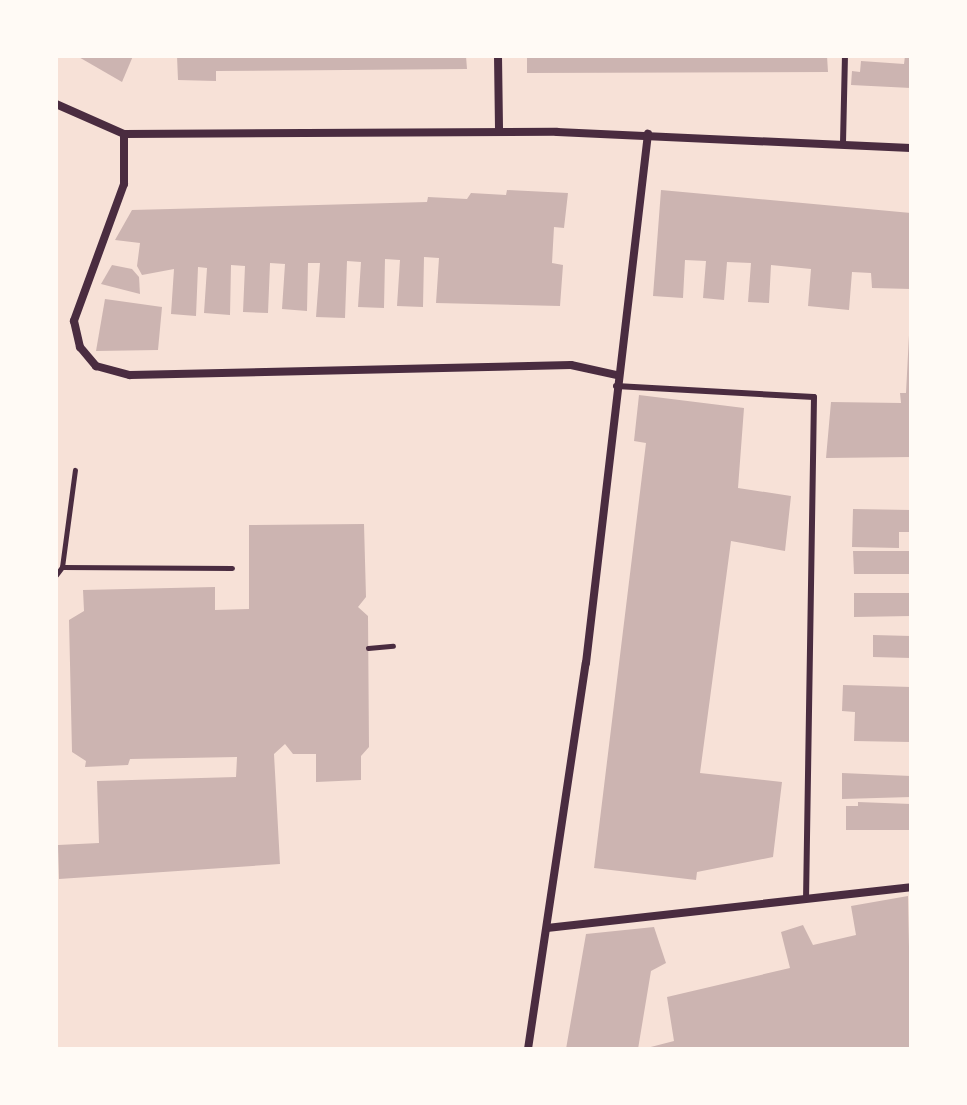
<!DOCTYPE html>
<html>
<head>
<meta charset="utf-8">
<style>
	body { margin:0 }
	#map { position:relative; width:967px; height:1105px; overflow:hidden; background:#f7e1d7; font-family:"Space Grotesk",sans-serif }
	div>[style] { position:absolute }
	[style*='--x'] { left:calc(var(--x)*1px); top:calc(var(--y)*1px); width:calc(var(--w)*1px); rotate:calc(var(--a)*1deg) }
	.building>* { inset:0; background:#ccb4b1 }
	.path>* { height:5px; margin:-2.5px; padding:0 2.5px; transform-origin:2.5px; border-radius:2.5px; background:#4a2c40 }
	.service>* { height:6px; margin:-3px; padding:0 3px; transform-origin:3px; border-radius:3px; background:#4a2c40 }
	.minor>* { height:8px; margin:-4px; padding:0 4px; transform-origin:4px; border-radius:4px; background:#4a2c40 }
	span { translate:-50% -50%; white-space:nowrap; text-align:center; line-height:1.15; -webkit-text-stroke:6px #fffaf5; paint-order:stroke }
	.frame { position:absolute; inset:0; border:58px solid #fffaf5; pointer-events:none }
</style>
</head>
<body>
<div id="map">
	<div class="building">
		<div style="clip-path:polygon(77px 56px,133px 56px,122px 82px)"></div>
		<div style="clip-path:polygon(177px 56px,466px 56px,467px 69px,216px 71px,216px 81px,178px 80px)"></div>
		<div style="clip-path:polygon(527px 56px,827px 56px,828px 72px,527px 73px)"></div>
		<div style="clip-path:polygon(905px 56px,911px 56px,911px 88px,851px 85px,852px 71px,860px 72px,861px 61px,904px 64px)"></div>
		<div style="clip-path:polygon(507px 190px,568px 193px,564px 228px,554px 227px,552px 263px,563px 265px,560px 306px,436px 303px,439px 258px,424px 257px,423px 307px,397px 306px,400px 260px,385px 259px,384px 308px,358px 307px,361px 262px,347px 261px,345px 318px,316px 317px,320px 263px,308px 263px,307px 311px,282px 309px,285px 264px,270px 263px,268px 313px,243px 312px,245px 266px,231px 265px,230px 315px,204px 313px,207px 268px,198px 267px,196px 316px,171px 314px,174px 269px,142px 275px,137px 266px,140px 243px,115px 240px,132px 210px,427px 202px,428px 197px,467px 199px,471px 193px,506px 195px)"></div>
		<div style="clip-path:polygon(661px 190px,911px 213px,911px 289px,872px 288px,871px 273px,852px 272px,849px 310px,808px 306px,811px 269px,771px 265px,769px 303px,748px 302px,751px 263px,727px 262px,724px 300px,703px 298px,706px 261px,685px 260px,683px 298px,653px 296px)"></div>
		<div style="clip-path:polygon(112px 265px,132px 269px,139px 277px,140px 294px,101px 284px)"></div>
		<div style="clip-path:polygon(105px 299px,162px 307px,158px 350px,96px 351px)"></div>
		<div style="clip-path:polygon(909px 335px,911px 457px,826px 458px,831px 402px,901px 403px,900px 393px,906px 393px)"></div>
		<div style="clip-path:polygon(639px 395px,744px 408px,738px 488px,791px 496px,785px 551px,731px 541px,700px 773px,782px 782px,773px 857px,697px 872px,696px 880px,594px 868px,646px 443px,634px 441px)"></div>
		<div style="clip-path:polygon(853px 509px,911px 510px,911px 532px,899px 532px,899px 548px,852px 547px)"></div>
		<div style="clip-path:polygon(364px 524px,366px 597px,358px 607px,368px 616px,369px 747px,361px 756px,361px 780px,316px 782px,316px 754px,293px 754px,285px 744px,274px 754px,280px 864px,59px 879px,58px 845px,99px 843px,97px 781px,236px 777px,237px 757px,130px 759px,128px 765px,85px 767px,86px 761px,72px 752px,69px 620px,84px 611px,83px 590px,215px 587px,215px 610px,249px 609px,249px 525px)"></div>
		<div style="clip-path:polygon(853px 551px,911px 551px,911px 574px,854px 574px)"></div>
		<div style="clip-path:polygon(854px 593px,911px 593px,911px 616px,854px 617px)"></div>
		<div style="clip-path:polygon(873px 635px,911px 636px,911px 658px,873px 657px)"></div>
		<div style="clip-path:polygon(843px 685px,911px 687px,911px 742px,854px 741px,855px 712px,842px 711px)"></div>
		<div style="clip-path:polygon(842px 773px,911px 776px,911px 797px,842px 799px)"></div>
		<div style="clip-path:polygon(858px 802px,911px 804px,911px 830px,846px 830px,846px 806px,858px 806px)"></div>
		<div style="clip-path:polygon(908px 896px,911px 1049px,643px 1049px,674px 1041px,667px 997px,790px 968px,781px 932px,803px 925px,813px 945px,856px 935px,851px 906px)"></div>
		<div style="clip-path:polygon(654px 927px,666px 963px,651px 971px,638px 1049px,566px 1049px,586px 934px)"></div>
	</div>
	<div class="path">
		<div style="--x:62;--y:567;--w:98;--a:-82.4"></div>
		<div style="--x:56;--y:575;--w:10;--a:-53"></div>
		<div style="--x:62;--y:567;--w:170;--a:0.3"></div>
		<div style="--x:368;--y:648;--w:25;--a:-5"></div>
	</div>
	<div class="service">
		<div style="--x:843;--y:143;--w:87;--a:-88.7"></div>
		<div style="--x:616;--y:386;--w:198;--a:3.2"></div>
		<div style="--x:814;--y:397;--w:501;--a:90.91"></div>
	</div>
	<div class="minor">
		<div style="--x:498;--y:56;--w:76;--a:89.2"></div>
		<div style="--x:56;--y:104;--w:74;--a:23.8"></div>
		<div style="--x:124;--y:134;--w:433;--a:-0.3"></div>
		<div style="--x:557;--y:132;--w:354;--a:2.6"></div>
		<div style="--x:124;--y:134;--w:50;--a:90"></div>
		<div style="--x:124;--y:184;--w:146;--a:110.1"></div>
		<div style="--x:74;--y:321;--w:27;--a:77"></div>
		<div style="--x:80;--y:347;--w:25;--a:50"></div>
		<div style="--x:96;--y:366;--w:35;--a:15"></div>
		<div style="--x:130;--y:375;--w:441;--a:-1.3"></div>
		<div style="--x:571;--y:365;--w:46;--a:12.5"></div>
		<div style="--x:547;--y:928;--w:366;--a:-6.4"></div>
		<div style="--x:528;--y:1049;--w:390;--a:-81.5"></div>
		<div style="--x:586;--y:663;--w:533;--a:-83.32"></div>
	</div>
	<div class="frame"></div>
</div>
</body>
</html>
